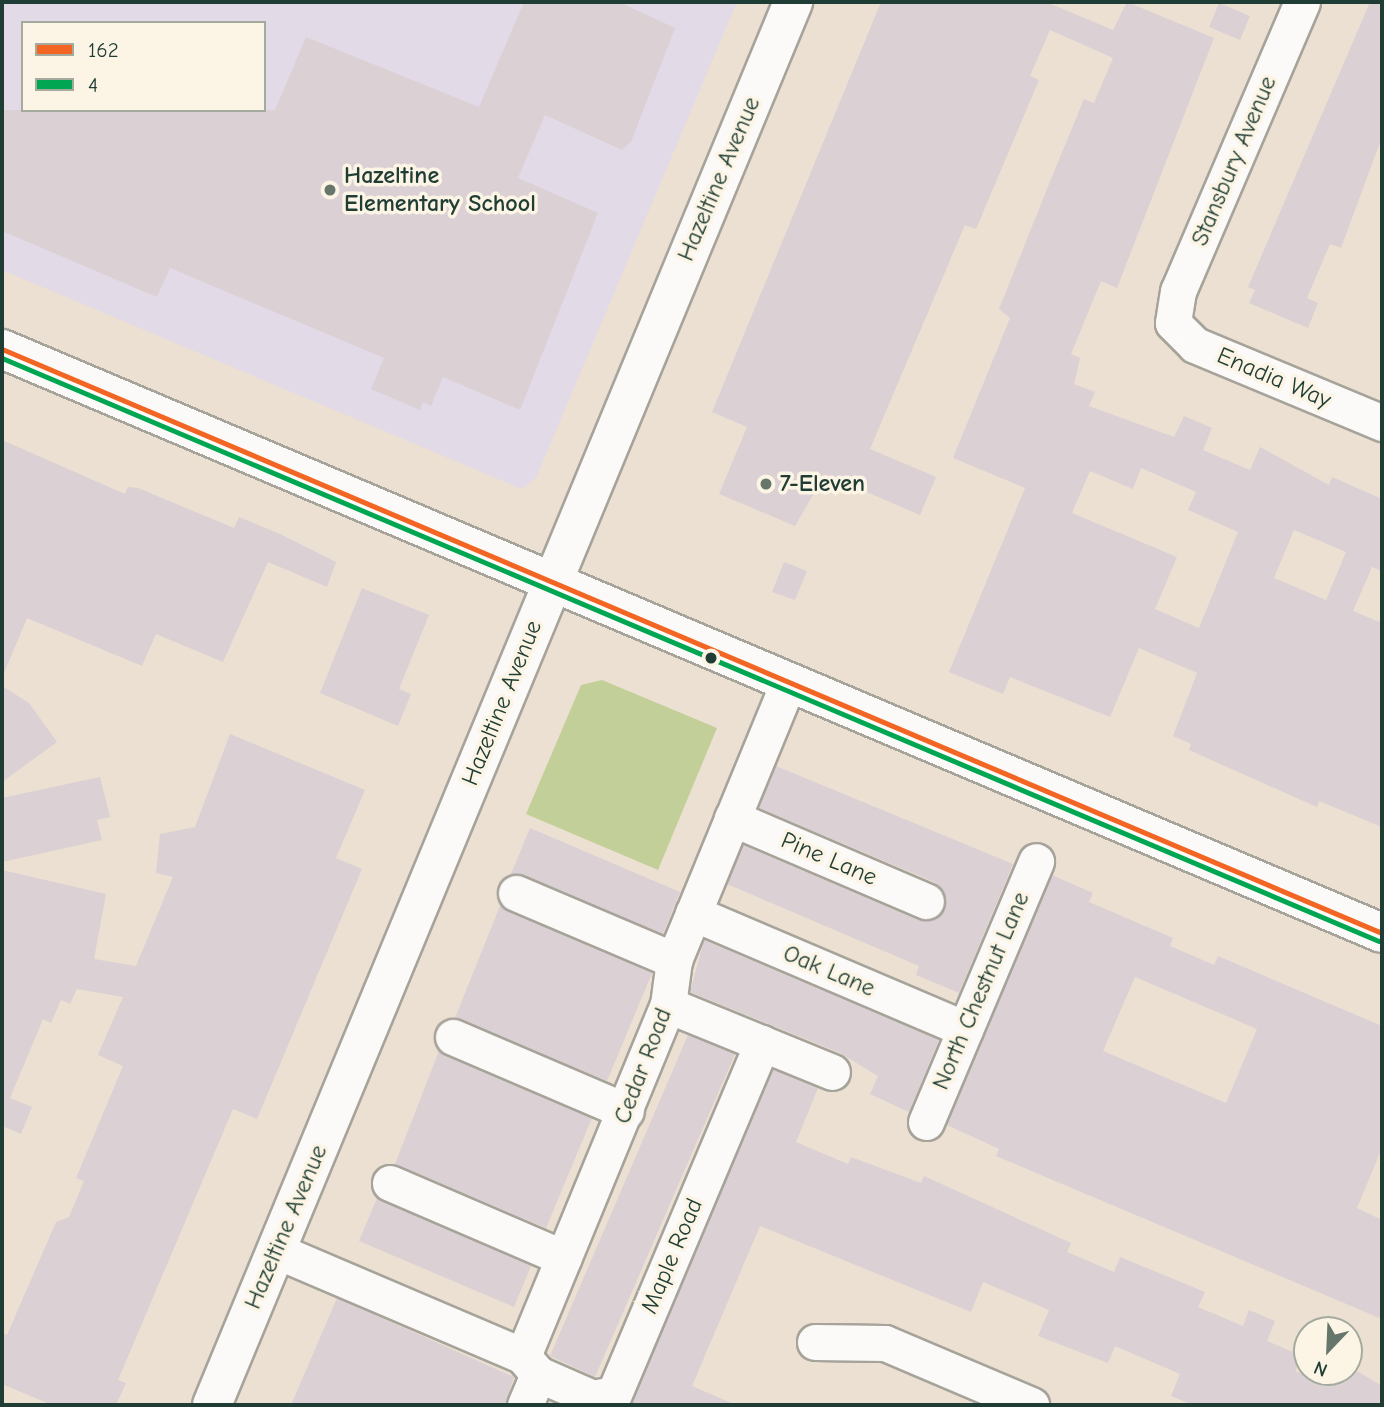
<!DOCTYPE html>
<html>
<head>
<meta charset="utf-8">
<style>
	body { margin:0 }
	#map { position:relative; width:1384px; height:1407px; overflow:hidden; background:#ece0d2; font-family:"Comic Neue",sans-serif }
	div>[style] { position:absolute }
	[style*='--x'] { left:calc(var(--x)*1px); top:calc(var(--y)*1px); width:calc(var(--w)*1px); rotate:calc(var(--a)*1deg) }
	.built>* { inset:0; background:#e2dae6 }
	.green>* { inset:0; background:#c3cf98 }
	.building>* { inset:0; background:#dbd0d4 }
	.roads { filter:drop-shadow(2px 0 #a6a39a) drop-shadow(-2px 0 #a6a39a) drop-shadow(0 2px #a6a39a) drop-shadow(0 -2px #a6a39a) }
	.street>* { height:35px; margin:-17.5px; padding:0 17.5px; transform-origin:17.5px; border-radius:17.5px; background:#fcfaf8 }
	.secondary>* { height:38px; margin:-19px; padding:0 19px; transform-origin:19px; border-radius:19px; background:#fcfaf8 }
	.primary>* { height:38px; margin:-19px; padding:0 19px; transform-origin:19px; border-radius:19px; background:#fcfaf8 }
	.bus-1>* { height:5px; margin:-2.5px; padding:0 2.5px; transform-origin:2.5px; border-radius:2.5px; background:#f26522 }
	.bus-2>* { height:5px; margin:-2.5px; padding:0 2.5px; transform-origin:2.5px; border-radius:2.5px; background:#00a651 }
	.dots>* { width:19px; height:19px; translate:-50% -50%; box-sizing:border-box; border:4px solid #fcf5e5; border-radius:50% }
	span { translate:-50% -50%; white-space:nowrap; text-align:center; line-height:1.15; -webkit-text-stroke:7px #fcf5e5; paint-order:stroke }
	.street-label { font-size:24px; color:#1f3d34 }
	.poi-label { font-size:24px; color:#1f3d34; font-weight:700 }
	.left { translate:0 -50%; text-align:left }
	.frame { position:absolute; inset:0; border:4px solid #1f3d34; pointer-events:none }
	.legend { position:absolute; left:21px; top:21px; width:245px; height:91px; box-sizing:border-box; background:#fcf5e5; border:2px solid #a4ab9e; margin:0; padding:9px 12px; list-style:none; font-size:21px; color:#1f3d34 }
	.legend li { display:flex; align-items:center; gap:14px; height:35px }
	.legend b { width:35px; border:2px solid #a4ab9e }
	.north { position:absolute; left:1293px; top:1316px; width:70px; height:70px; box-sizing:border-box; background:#fcf5e5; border:2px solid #a4ab9e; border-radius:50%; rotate:203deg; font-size:19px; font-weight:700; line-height:28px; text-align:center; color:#1f3d34 }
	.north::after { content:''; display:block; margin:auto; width:24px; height:32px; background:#67766b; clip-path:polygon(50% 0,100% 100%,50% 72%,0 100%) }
</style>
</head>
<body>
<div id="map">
	<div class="built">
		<div style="clip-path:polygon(evenodd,2px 2px,737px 2px,536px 478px,522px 489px,2px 270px,2px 2px,23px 23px,264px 23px,264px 110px,23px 110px,23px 23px)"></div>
	</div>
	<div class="green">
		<div style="clip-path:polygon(602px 680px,717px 728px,658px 870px,526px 814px,581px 685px)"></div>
	</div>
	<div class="building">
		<div style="clip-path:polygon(524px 2px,619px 2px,675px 28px,631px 142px,622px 150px,545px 115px,518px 178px,598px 213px,520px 410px,443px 377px,431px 406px,423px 402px,420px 410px,371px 389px,384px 358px,170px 268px,157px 297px,2px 231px,2px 110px,275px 110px,306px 37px,479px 107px)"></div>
		<div style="clip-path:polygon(evenodd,881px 2px,1046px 2px,1113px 30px,1127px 2px,1214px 38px,1117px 288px,1101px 281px,1071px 354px,1080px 358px,1074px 384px,1095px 392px,1089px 406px,1174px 437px,1184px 416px,1212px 428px,1203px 450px,1250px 470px,1260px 447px,1329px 485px,1332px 477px,1382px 499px,1382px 571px,1372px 567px,1353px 611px,1382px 623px,1382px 827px,1319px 801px,1317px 807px,1189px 750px,1191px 744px,1173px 736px,1197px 673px,1139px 648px,1110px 717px,1010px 677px,1003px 694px,949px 672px,1025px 488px,953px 458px,1010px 318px,999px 309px,1049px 184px,1084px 99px,1094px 103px,1113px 58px,1050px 30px,1030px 76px,1039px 80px,976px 229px,965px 225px,870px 449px,936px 477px,920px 515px,825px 474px,795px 526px,719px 494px,747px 427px,712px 412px,881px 2px,1141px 468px,1196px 492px,1188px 510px,1238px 532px,1199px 628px,1155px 609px,1177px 557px,1072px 513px,1090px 471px,1133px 489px,1141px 468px,881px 2px,1294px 530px,1346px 552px,1326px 600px,1274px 578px,1294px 530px)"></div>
		<div style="clip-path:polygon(1370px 2px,1382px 2px,1382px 137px,1341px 248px,1330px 244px,1307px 298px,1318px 303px,1308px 328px,1249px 303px,1255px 290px,1248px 287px)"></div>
		<div style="clip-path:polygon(1219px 3px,1250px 16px,1240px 40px,1209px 27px)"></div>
		<div style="clip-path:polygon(2px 440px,125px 494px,128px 487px,138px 488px,234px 528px,239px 517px,280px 534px,336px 562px,327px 587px,268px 562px,223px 662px,156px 634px,142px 666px,27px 618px,2px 678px)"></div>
		<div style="clip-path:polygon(784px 562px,807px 571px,795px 600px,772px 592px)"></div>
		<div style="clip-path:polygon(362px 588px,429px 615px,399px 689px,411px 694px,398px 726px,320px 693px)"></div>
		<div style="clip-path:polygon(2px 686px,29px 703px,57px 742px,2px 782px)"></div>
		<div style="clip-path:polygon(230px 734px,365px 790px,336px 858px,362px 869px,257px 1119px,233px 1109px,118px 1380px,126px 1383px,116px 1405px,52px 1405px,2px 1384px,2px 1333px,7px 1335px,56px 1222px,69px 1217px,84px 1181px,76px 1178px,123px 1066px,98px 1055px,123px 997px,77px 989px,70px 1004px,61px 1000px,51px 1023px,43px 1019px,10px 1098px,32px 1107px,21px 1134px,2px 1126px,2px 870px,106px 894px,94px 959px,136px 966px,173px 877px,156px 873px,160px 834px,195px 827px)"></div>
		<div style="clip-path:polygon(776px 766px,1013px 864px,959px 993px,916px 975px,919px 966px,727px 884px,743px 845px,918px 920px,937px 917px,945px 908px,942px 890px,934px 882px,759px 808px)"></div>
		<div style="clip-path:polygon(100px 777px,110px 817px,97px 820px,102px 840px,2px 862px,2px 798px)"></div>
		<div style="clip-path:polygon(530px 828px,680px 892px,663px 934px,511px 874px)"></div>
		<div style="clip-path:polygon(evenodd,1052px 875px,1093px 893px,1089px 902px,1173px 938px,1170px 946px,1214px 965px,1218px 956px,1382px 1026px,1382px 1148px,1357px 1208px,1382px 1220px,1382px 1319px,996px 1156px,999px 1149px,947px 1125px,1052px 875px,1135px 977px,1257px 1029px,1226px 1103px,1103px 1051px,1135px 977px)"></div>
		<div style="clip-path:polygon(500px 906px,652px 973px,607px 1081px,455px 1018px)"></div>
		<div style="clip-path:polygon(704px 940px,939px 1040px,909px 1112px,870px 1094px,878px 1076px,840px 1053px,690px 992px)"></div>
		<div style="clip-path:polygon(688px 1035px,735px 1054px,595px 1377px,550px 1356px)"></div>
		<div style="clip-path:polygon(439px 1051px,592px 1118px,546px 1228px,395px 1164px)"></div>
		<div style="clip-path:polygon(773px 1069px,818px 1088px,796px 1142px,848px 1164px,851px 1157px,921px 1183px,924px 1176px,1071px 1243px,1067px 1252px,1114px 1272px,1120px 1257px,1205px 1292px,1198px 1307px,1243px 1326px,1249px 1310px,1275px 1321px,1267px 1341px,1302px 1356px,1295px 1372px,1359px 1372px,1382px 1386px,1382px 1405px,1193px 1405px,1171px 1396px,1180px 1374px,1115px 1346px,1108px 1363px,1038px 1336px,1049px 1310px,983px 1282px,971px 1312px,760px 1226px,692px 1386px,736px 1405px,630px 1405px)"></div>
		<div style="clip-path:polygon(377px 1198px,531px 1266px,514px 1307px,359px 1241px)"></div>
		<div style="clip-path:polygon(337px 1298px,514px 1377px,505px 1405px,291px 1405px)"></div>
	</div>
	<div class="roads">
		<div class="street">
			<div style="--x:1302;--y:2;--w:314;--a:113.2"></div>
			<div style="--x:1178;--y:291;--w:32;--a:99"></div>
			<div style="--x:1173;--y:323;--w:31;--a:45"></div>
			<div style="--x:1195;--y:345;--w:203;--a:22.6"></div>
			<div style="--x:732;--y:818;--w:211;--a:23.2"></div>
			<div style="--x:516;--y:893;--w:172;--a:23"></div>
			<div style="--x:693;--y:913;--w:296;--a:23.1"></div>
			<div style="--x:668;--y:1005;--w:177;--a:22.2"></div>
			<div style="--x:453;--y:1037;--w:188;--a:23.2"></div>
			<div style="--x:926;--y:1122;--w:283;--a:-67.1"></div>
			<div style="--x:390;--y:1183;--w:189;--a:23.3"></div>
			<div style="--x:277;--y:1251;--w:267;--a:23.1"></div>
			<div style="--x:815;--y:1342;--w:70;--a:0.8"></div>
			<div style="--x:885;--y:1343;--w:159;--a:23"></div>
			<div style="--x:538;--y:1374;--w:60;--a:23.6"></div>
			<div style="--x:593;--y:1398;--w:21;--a:-11"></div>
			<div style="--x:614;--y:1394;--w:381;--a:-67.1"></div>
			<div style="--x:525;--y:1405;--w:34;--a:-67"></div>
			<div style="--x:538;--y:1374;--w:23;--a:-130"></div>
			<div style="--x:523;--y:1356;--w:380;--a:-67.6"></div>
			<div style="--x:668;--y:1005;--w:45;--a:-82.4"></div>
			<div style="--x:674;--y:960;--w:302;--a:-67.6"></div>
		</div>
		<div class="secondary">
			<div style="--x:212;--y:1405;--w:1519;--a:-67.5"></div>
		</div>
		<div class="primary">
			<div style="--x:2;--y:349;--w:1498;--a:22.94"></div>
		</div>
	</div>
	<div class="bus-1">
		<div style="--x:2;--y:349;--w:1498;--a:22.94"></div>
	</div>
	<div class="bus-2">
		<div style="--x:2;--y:358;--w:1495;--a:22.95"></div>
	</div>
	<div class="dots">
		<div style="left:330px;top:190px;background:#67766b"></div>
		<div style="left:766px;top:484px;background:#67766b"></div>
		<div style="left:711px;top:658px;background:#1f3d34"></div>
	</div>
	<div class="street-label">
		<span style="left:1234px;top:161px;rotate:-67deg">Stansbury Avenue</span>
		<span style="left:719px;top:179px;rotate:-67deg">Hazeltine Avenue</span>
		<span style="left:1274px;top:378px;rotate:23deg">Enadia Way</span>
		<span style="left:502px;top:703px;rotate:-68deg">Hazeltine Avenue</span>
		<span style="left:829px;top:859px;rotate:23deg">Pine Lane</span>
		<span style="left:829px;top:971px;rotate:23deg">Oak Lane</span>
		<span style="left:981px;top:991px;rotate:-67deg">North Chestnut Lane</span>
		<span style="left:643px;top:1066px;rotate:-69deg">Cedar Road</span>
		<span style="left:286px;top:1227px;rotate:-67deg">Hazeltine Avenue</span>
		<span style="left:672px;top:1256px;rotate:-67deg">Maple Road</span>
	</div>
	<div class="poi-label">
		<span class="left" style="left:344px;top:190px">Hazeltine<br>Elementary School</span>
		<span class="left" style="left:780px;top:484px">7-Eleven</span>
	</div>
	<div class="frame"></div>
	<ul class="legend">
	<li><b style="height:9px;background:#f26522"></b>162</li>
	<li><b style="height:9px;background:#00a651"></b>4</li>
	</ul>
	<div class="north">N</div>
</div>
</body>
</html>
